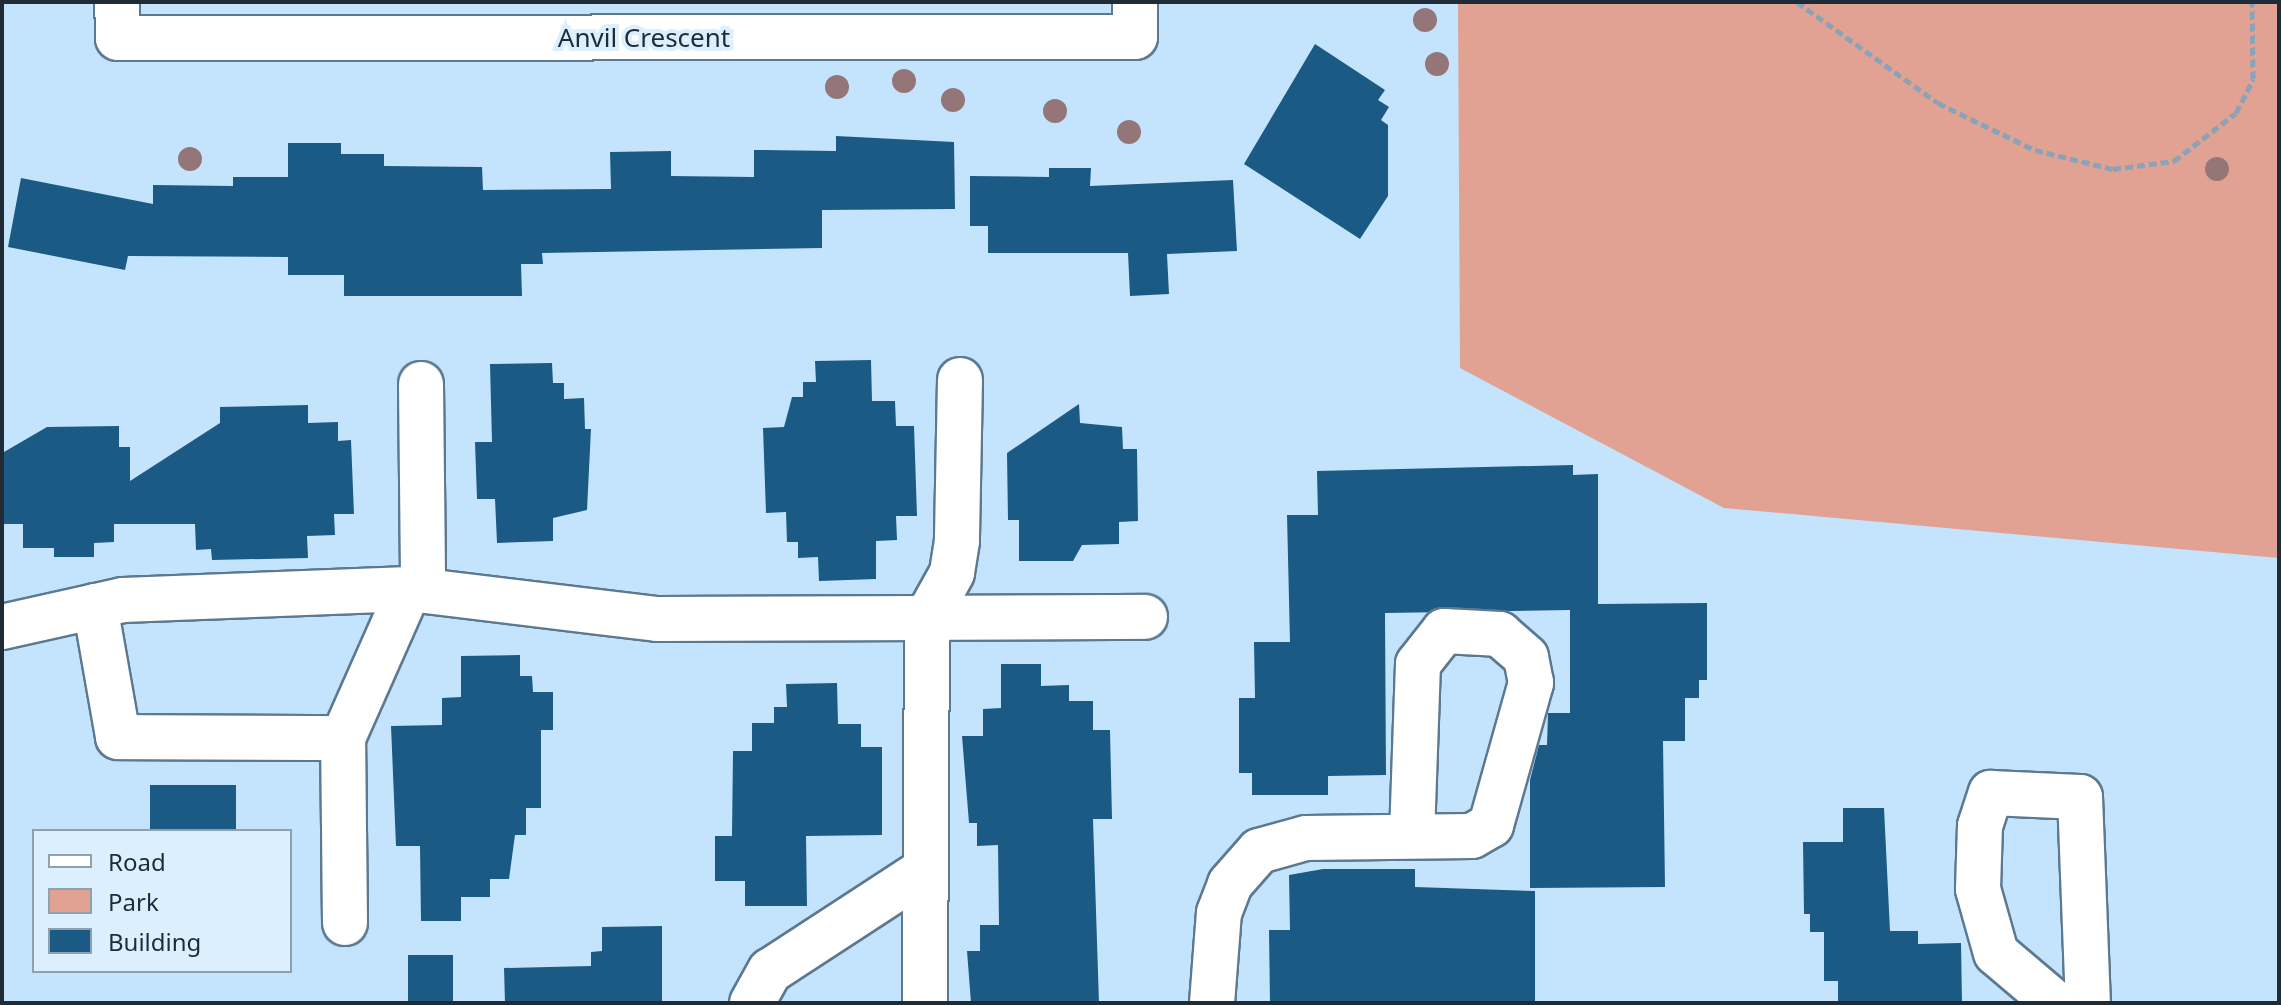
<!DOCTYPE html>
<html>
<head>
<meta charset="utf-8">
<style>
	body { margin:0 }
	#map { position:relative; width:2281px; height:1005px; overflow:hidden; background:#c4e4fd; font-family:"Noto Sans",sans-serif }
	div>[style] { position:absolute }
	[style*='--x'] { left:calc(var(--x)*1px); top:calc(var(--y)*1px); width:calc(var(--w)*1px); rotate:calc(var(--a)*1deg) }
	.green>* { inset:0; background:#e1a193 }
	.building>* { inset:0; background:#1b5a84 }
	.path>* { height:5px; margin-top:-2.5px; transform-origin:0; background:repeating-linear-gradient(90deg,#8aa3b6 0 8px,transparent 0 12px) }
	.roads { filter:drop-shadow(2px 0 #5d7990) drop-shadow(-2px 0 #5d7990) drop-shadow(0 2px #5d7990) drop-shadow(0 -2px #5d7990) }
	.minor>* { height:44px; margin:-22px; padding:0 22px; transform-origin:22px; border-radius:22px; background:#fff }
	.trees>* { width:24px; height:24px; margin:-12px; border-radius:50%; background:#947678 }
	span { translate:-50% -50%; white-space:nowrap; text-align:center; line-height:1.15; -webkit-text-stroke:8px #dcefff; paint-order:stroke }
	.street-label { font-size:26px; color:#1f2b35 }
	.frame { position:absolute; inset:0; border:4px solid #1f2b35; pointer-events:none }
	.legend { position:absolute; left:32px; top:829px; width:260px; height:144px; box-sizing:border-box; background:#dcefff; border:2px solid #90a1ae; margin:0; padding:10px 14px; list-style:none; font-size:24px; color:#1f2b35 }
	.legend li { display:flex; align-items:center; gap:16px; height:40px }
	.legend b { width:40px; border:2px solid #90a1ae }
</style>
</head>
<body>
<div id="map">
	<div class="green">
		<div style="clip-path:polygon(1458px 2px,2279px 2px,2279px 558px,1724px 508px,1460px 368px)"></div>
	</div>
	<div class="building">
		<div style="clip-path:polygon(1315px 44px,1385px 90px,1378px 100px,1389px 107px,1381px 120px,1388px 125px,1388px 196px,1360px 239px,1244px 164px)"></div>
		<div style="clip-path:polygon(836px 136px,954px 142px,955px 209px,822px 210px,822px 248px,542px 253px,543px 264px,521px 264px,522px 296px,344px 296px,344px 275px,288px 275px,288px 257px,128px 256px,125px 270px,8px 247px,21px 178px,153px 204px,153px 185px,233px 186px,233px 177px,288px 177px,288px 143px,341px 143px,341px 154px,384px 154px,384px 166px,482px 167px,483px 190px,611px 189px,610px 152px,671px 151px,671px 176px,754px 177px,754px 150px,836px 151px)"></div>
		<div style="clip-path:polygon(1049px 168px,1091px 168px,1090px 186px,1233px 180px,1237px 251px,1167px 254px,1169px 294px,1130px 296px,1128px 253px,988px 253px,988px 226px,970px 226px,970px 176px,1049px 177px)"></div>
		<div style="clip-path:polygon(871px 360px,872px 401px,895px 401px,896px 426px,914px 426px,917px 516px,896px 516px,897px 540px,876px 541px,876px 579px,819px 581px,818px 557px,798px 558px,798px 542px,787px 542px,786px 512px,766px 513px,763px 428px,784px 427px,792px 397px,803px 397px,803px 382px,816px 382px,815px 361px)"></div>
		<div style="clip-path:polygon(552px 363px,553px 383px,564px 383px,564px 399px,584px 398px,585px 429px,591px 429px,587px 510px,553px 518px,553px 541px,497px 543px,495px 499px,477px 499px,475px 442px,492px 442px,490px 364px)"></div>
		<div style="clip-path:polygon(1079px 404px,1080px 423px,1122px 427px,1123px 449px,1137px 449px,1138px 521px,1119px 522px,1119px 544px,1082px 545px,1073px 561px,1019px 561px,1019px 520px,1008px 520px,1007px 453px)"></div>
		<div style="clip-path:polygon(308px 405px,308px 423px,338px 422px,338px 441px,351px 440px,354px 514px,334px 514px,335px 535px,307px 536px,308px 558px,212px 560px,211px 549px,196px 550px,195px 524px,114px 524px,114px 542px,94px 543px,94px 557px,54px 557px,54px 548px,23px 548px,23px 524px,2px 524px,4px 452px,47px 427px,119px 426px,119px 447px,130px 447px,130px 481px,220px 423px,220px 407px)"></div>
		<div style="clip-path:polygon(1573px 465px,1573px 475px,1598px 474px,1598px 604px,1707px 603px,1707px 680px,1699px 680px,1699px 698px,1685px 698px,1685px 741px,1663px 741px,1665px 887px,1530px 888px,1530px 780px,1539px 745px,1547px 745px,1548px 713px,1570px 713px,1570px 610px,1385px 613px,1386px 775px,1328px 776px,1328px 795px,1252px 795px,1252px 773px,1239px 773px,1239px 698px,1255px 698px,1254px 642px,1290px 642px,1287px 515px,1318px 515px,1317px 471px)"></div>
		<div style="clip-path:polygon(520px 655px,520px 676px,532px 676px,533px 692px,553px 692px,553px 730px,541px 730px,541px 808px,526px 808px,526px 835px,515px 835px,509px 879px,490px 879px,490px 897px,461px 897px,461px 921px,421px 921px,420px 846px,396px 846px,391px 726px,442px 725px,442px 698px,461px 697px,461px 656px)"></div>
		<div style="clip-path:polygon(1001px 664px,1041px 664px,1041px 686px,1069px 685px,1069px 701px,1093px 701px,1093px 730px,1110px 730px,1112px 819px,1093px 819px,1099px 1003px,971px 1003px,967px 951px,980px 951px,980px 925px,999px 925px,998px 845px,977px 846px,977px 823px,969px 823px,962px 736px,983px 736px,983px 709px,1001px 708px)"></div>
		<div style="clip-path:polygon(837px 683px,838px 724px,861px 724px,861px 747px,882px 747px,882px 835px,806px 836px,807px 906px,745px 906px,745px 881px,715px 881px,715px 836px,732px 836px,733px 751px,752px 751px,752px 723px,774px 723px,774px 707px,787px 707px,786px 684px)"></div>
		<div style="clip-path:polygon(150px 785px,236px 785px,236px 831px,150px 831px)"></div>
		<div style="clip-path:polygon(1843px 808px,1884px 808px,1890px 931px,1918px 931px,1918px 944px,1961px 943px,1962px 1003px,1838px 1003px,1838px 981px,1824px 981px,1824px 932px,1810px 932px,1810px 914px,1804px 914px,1803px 842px,1843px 842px)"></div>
		<div style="clip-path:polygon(1323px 869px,1415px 869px,1415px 887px,1535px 891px,1535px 1003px,1270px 1003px,1269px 930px,1290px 930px,1289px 875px)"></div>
		<div style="clip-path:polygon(662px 926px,662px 1003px,505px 1003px,504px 968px,591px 966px,591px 952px,602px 951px,602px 927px)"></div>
		<div style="clip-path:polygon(408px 955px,453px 955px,453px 1002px,408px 1003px)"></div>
	</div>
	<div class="path">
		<div style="--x:1797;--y:2;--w:173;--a:35.6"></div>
		<div style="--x:1938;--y:103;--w:108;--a:25.9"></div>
		<div style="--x:2035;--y:150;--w:80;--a:13.7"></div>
		<div style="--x:2113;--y:169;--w:62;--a:-7.5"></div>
		<div style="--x:2174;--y:161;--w:78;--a:-37.7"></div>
		<div style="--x:2236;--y:113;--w:38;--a:-63"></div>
		<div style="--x:2253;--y:79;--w:77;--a:-90.7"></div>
	</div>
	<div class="roads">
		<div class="minor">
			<div style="--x:117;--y:2;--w:36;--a:88"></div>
			<div style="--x:118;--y:38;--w:1017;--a:-0.06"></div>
			<div style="--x:1135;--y:37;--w:35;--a:-90"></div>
			<div style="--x:960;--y:380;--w:161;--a:91.1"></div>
			<div style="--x:957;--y:541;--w:32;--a:99"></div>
			<div style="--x:952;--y:573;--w:51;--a:119.1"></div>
			<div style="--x:927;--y:618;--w:218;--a:-0.3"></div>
			<div style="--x:421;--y:384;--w:206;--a:89.4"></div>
			<div style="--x:95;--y:606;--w:133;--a:80"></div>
			<div style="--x:118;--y:737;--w:225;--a:0.3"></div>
			<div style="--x:2;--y:627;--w:124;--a:-12.6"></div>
			<div style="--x:123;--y:600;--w:286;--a:-2.2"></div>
			<div style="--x:409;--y:589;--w:250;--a:6.9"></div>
			<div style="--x:657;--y:619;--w:270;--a:-0.2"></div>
			<div style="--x:927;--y:618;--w:385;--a:90.3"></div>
			<div style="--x:345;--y:923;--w:185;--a:-90.6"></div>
			<div style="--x:343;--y:738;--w:163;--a:-66.1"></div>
			<div style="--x:752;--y:1003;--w:37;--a:-61"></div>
			<div style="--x:770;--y:971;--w:185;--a:-33.1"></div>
			<div style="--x:1212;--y:1003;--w:90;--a:-85.6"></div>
			<div style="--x:1219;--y:913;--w:31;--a:-69"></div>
			<div style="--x:1230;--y:884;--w:44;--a:-48.7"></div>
			<div style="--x:1259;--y:851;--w:49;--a:-15.5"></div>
			<div style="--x:1306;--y:838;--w:166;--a:-0.7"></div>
			<div style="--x:1472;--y:836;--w:22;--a:-30"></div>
			<div style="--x:1491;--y:825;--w:148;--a:-74.3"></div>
			<div style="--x:1531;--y:683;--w:26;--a:-101"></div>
			<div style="--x:1526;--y:657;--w:35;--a:-139"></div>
			<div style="--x:1500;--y:634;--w:56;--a:-176.9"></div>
			<div style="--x:1444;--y:631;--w:42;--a:128.2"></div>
			<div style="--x:1418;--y:664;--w:172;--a:92"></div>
			<div style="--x:2055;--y:1003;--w:77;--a:-139.7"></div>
			<div style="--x:1996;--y:953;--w:66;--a:-105.7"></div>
			<div style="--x:1978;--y:889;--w:63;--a:-88.2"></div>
			<div style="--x:1980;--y:826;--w:35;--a:-72"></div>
			<div style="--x:1991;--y:793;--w:89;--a:2.6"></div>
			<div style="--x:2080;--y:797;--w:206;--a:87.8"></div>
		</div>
	</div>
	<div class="trees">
		<div style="left:1425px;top:20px"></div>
		<div style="left:1437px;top:64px"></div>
		<div style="left:904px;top:81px"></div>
		<div style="left:837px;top:87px"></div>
		<div style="left:953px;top:100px"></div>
		<div style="left:1055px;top:111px"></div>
		<div style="left:1129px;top:132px"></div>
		<div style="left:190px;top:159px"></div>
		<div style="left:2217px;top:169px"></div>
	</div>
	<div class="street-label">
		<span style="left:644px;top:38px">Anvil Crescent</span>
	</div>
	<div class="frame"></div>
	<ul class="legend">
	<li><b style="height:10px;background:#fff"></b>Road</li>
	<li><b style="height:22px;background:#e1a193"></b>Park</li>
	<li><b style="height:22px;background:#1b5a84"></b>Building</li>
	</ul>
</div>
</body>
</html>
